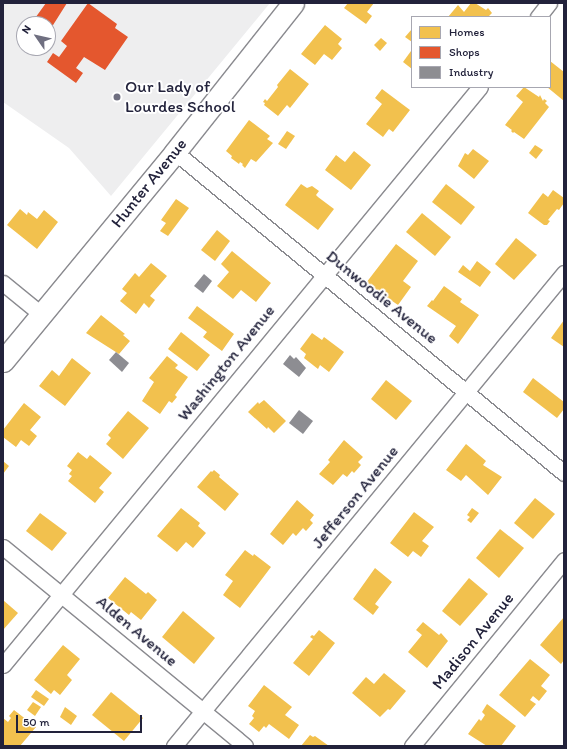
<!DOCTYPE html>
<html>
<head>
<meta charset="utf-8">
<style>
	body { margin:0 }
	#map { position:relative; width:567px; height:749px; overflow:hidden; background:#fff; font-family:Itim,sans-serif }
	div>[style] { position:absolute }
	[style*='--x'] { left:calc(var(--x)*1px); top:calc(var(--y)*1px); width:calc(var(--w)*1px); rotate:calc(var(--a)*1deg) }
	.built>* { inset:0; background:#eeeeef }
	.homes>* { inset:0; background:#f2c14e }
	.shops>* { inset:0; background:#e4572e }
	.industry>* { inset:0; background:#8d8d92 }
	.roads { filter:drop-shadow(1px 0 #8a8a8f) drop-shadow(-1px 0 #8a8a8f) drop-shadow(0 1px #8a8a8f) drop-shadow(0 -1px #8a8a8f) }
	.street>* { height:15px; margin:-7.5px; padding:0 7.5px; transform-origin:7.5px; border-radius:7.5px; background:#fff }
	.secondary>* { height:21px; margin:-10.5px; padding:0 10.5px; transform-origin:10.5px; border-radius:10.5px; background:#fff }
	.dots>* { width:11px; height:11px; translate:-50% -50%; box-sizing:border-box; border:2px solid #fff; border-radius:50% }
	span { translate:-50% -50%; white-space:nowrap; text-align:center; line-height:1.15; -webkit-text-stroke:4px #fff; paint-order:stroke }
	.poi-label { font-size:17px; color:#22223b }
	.left { translate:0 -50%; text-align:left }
	.street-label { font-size:17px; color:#22223b }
	.frame { position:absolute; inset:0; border:4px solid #22223b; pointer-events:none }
	.legend { position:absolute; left:411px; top:16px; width:140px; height:72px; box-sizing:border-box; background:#fff; border:1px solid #a7a7b1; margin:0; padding:5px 7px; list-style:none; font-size:12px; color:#22223b }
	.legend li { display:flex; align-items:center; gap:8px; height:20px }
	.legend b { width:20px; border:1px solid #a7a7b1 }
	.north { position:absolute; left:16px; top:16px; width:40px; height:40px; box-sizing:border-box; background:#fff; border:1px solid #a7a7b1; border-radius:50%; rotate:304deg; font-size:11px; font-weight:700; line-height:16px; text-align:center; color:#22223b }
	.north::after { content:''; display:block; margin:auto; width:14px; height:18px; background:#6f6f80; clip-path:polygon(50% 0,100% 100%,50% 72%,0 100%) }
	.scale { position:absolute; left:16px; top:715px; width:126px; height:18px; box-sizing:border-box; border:2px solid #22223b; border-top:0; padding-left:5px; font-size:12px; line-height:14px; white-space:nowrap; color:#22223b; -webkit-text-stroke:3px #fff; paint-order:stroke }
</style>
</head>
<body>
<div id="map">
	<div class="built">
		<div style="clip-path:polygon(evenodd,3px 3px,270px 3px,111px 196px,69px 148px,3px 102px,3px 3px,24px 24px,48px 24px,48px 48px,24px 48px,24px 24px)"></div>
	</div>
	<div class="homes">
		<div style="clip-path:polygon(348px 3px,374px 3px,367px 12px,372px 16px,366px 24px,344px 8px)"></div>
		<div style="clip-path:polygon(471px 3px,475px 3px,486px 10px,488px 8px,492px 13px,488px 17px,448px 17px,458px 5px,464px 12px)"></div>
		<div style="clip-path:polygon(325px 25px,342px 39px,338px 44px,342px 48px,332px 60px,324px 54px,315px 65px,301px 54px)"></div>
		<div style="clip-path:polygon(412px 29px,412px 42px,405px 37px)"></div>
		<div style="clip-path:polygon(381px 38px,387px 43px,380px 51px,374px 45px)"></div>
		<div style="clip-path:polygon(411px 51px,412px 52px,412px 69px,403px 62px)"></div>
		<div style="clip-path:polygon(550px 61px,564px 72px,564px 101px,547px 87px,550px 87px)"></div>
		<div style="clip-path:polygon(290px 69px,309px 84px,290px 108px,287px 105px,278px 116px,264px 105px,265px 103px,263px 102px,265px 99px,267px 101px,278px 87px,277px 85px)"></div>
		<div style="clip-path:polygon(524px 87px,539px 97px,540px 95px,543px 101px,544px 99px,547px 101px,545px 103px,549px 107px,524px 139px,514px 132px,513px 133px,511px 131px,512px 130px,505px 125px,523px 102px,516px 96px)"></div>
		<div style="clip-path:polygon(382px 89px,410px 110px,393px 132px,389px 129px,383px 137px,366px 124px,382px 104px,375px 98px)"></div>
		<div style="clip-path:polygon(249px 120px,270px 136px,267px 139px,273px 143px,256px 162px,251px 159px,245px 168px,242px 165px,243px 164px,240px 162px,239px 164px,231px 158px,232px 156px,226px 151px)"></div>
		<div style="clip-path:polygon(287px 131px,295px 136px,286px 149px,278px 144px)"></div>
		<div style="clip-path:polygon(535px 145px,543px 150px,536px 159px,529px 153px)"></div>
		<div style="clip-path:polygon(473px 149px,489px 161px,474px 179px,458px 166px,465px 153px,468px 155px)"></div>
		<div style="clip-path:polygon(354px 151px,371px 165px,351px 190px,325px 170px,336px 155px,345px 162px)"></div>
		<div style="clip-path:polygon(301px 184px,307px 188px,312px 186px,319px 191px,316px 195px,318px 197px,334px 209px,318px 230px,285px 205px)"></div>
		<div style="clip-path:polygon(446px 184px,475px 207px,461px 225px,432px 202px)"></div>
		<div style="clip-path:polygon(553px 190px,564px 198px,564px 203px,559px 210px,557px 209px,548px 220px,550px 221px,547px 225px,544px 225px,528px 213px,543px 193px,548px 197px)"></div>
		<div style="clip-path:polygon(176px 199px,189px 208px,168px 236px,160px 231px,166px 223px,161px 220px)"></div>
		<div style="clip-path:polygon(20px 209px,27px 215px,28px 212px,37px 219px,44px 210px,58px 222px,37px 249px,7px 225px)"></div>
		<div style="clip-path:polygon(422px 213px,451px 237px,435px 256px,406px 232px)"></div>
		<div style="clip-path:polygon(217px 230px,230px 241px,215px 261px,201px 250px)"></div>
		<div style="clip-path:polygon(516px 238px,537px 255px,514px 280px,495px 264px)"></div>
		<div style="clip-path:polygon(396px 244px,418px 261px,403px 281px,411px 287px,398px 305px,366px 283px)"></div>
		<div style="clip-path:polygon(232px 251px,271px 283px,256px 302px,241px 290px,233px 299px,217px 286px,229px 272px,221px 264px)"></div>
		<div style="clip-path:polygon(477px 261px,491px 272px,480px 287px,458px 272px,463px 265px,470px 271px)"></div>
		<div style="clip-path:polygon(151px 263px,167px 276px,150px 296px,155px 300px,149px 308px,144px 303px,136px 314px,120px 301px,127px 293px,122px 289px,135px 273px,139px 277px)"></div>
		<div style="clip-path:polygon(444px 286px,462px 299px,460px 302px,479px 315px,458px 344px,449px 336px,456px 326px,427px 306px,432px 300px,433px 301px)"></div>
		<div style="clip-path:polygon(197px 306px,234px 334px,222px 351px,203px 337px,207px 332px,188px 318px)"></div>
		<div style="clip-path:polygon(101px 315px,125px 334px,123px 335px,130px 341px,119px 354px,86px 333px)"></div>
		<div style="clip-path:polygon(564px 320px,564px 347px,551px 338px)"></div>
		<div style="clip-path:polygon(181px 332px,210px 355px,197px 371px,168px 349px)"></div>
		<div style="clip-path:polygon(312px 333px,322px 340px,324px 337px,344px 352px,329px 372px,320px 365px,318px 369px,304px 358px,306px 354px,300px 349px)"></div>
		<div style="clip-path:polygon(167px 356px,178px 365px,175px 368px,188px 377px,175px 395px,177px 397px,172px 403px,169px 401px,160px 414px,142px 401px,154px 382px,149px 378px)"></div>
		<div style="clip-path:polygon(72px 358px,91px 373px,65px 406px,39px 386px,52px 370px,59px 376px)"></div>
		<div style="clip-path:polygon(533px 378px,564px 402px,564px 409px,557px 418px,523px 392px)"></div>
		<div style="clip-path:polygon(386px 380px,412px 401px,396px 420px,371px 399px)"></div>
		<div style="clip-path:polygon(264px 400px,286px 421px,274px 433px,268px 427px,267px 429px,248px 412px,258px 402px,259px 404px)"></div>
		<div style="clip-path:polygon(24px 403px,41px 417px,30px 430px,37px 436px,29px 446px,21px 440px,16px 447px,3px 437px,3px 430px)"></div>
		<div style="clip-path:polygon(128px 411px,149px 428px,123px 459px,106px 444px,111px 438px,108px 435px)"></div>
		<div style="clip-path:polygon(344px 440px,363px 457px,358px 462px,361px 465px,354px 473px,352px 471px,347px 477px,343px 474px,333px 485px,319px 474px,330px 462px,328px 460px)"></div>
		<div style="clip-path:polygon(466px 444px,486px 461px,483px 465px,502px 477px,488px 495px,466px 475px,461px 481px,446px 470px)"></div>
		<div style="clip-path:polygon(78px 452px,87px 459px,90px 455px,112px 473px,99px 488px,104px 492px,95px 503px,68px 481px,72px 476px,69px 474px,72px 470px,67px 466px)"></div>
		<div style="clip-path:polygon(3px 461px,9px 466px,3px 474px)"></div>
		<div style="clip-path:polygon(214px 470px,220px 475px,219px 477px,239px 494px,225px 511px,197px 487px,211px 471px,212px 472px)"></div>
		<div style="clip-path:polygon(535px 498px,555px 514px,533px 539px,514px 523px)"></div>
		<div style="clip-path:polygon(297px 500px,314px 515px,310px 520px,313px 523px,306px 531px,303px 528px,296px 536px,293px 533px,283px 545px,270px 534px)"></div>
		<div style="clip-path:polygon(181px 508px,200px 523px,198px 526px,206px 533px,193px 548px,186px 542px,177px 552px,157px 536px)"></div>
		<div style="clip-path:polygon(472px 508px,479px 513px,471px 523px,467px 520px,470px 517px,467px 515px)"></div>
		<div style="clip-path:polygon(414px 512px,434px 527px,422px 541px,429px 546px,421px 557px,413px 551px,408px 557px,390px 543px)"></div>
		<div style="clip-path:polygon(40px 513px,67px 533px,52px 551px,26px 531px)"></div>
		<div style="clip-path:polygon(500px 529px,524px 548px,499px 578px,476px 558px)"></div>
		<div style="clip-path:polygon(245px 550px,253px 556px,254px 554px,271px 567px,240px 608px,223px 595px,233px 581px,225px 575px)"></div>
		<div style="clip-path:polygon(375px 568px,392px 582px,375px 604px,379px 607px,373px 615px,353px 599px)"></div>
		<div style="clip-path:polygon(125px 577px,146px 594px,148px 592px,157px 600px,141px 620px,131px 612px,129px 615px,108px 598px)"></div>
		<div style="clip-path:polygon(469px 578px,488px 594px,460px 626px,442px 611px)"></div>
		<div style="clip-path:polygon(3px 600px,18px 613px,3px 630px)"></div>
		<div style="clip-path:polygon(183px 611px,215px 638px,194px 664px,162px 637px)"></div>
		<div style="clip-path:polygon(564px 617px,564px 660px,561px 664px,540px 645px)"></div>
		<div style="clip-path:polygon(423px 622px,439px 635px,441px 633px,448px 641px,427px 668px,408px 652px,422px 635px,416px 630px)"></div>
		<div style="clip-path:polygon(319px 630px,335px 643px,309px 676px,293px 663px,313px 639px,310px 637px,312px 635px,314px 636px)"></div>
		<div style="clip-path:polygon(63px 645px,80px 659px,67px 675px,72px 680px,60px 695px,54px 690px,51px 694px,34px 680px)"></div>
		<div style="clip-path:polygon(530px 659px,550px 675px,541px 686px,547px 691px,539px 701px,533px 696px,530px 700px,536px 704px,525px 717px,499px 695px)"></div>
		<div style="clip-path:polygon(384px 673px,406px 691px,390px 710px,388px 709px,380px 717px,352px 693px,366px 677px,374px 684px)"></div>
		<div style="clip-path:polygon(264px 685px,292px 707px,285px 715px,299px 725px,289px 739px,269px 724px,266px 728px,264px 726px,259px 732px,249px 724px,254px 718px,252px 716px,255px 711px,248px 706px)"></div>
		<div style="clip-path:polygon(36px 690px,49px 699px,44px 706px,31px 697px)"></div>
		<div style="clip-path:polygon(111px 692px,143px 718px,124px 741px,92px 715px)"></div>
		<div style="clip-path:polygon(33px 702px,41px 707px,35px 716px,27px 710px)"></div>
		<div style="clip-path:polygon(487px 704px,516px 726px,501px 746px,487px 746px,468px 734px,479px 719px,481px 721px,485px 715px,482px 712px)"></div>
		<div style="clip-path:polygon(65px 707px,77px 716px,71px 725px,60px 717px)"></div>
		<div style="clip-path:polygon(14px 710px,36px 727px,20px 746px,3px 746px,3px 718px,8px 722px,11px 718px,9px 716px)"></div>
		<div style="clip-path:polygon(310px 735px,313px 737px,315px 736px,329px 746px,301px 746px)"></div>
	</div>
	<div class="shops">
		<div style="clip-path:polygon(46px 3px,67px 3px,48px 33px,48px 24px,37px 24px,33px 21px)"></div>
		<div style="clip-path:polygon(88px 3px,117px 24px,115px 28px,128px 37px,105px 70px,84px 57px,76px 68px,83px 73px,76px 83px,47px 62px,53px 53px,59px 57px,67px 46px,61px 41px)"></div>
	</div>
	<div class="industry">
		<div style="clip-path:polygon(204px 274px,212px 281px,203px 293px,194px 286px)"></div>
		<div style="clip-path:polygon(116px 352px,129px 363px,122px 372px,109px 360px)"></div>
		<div style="clip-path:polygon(290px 355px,294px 359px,296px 357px,306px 368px,299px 377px,283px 364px)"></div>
		<div style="clip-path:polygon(299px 410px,313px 421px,303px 434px,289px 423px)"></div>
	</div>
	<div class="roads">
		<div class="street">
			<div style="--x:538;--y:17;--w:18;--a:-52"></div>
			<div style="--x:175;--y:152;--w:504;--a:39.53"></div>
			<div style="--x:3;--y:283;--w:49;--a:39.2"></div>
			<div style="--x:3;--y:547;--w:313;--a:39.4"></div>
			<div style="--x:3;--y:665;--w:749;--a:-50.47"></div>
			<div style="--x:174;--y:746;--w:613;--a:-50.49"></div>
			<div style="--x:412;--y:746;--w:240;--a:-50.7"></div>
		</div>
		<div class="secondary">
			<div style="--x:3;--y:361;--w:271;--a:-50.5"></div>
			<div style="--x:175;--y:152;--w:190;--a:-51.6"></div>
		</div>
	</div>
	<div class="dots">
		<div style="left:117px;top:97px;background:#6f6f80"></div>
	</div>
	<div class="poi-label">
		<span class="left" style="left:125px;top:97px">Our Lady of<br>Lourdes School</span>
	</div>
	<div class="street-label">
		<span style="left:149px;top:183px;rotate:-51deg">Hunter Avenue</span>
		<span style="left:382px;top:297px;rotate:39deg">Dunwoodie Avenue</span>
		<span style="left:226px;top:363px;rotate:-51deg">Washington Avenue</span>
		<span style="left:355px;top:497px;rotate:-51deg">Jefferson Avenue</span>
		<span style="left:137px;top:631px;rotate:40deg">Alden Avenue</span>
		<span style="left:473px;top:641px;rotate:-51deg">Madison Avenue</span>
	</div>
	<div class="frame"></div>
	<ul class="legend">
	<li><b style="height:11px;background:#f2c14e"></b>Homes</li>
	<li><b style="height:11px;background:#e4572e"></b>Shops</li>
	<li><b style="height:11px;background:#8d8d92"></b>Industry</li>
	</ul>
	<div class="north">N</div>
	<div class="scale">50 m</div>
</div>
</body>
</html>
